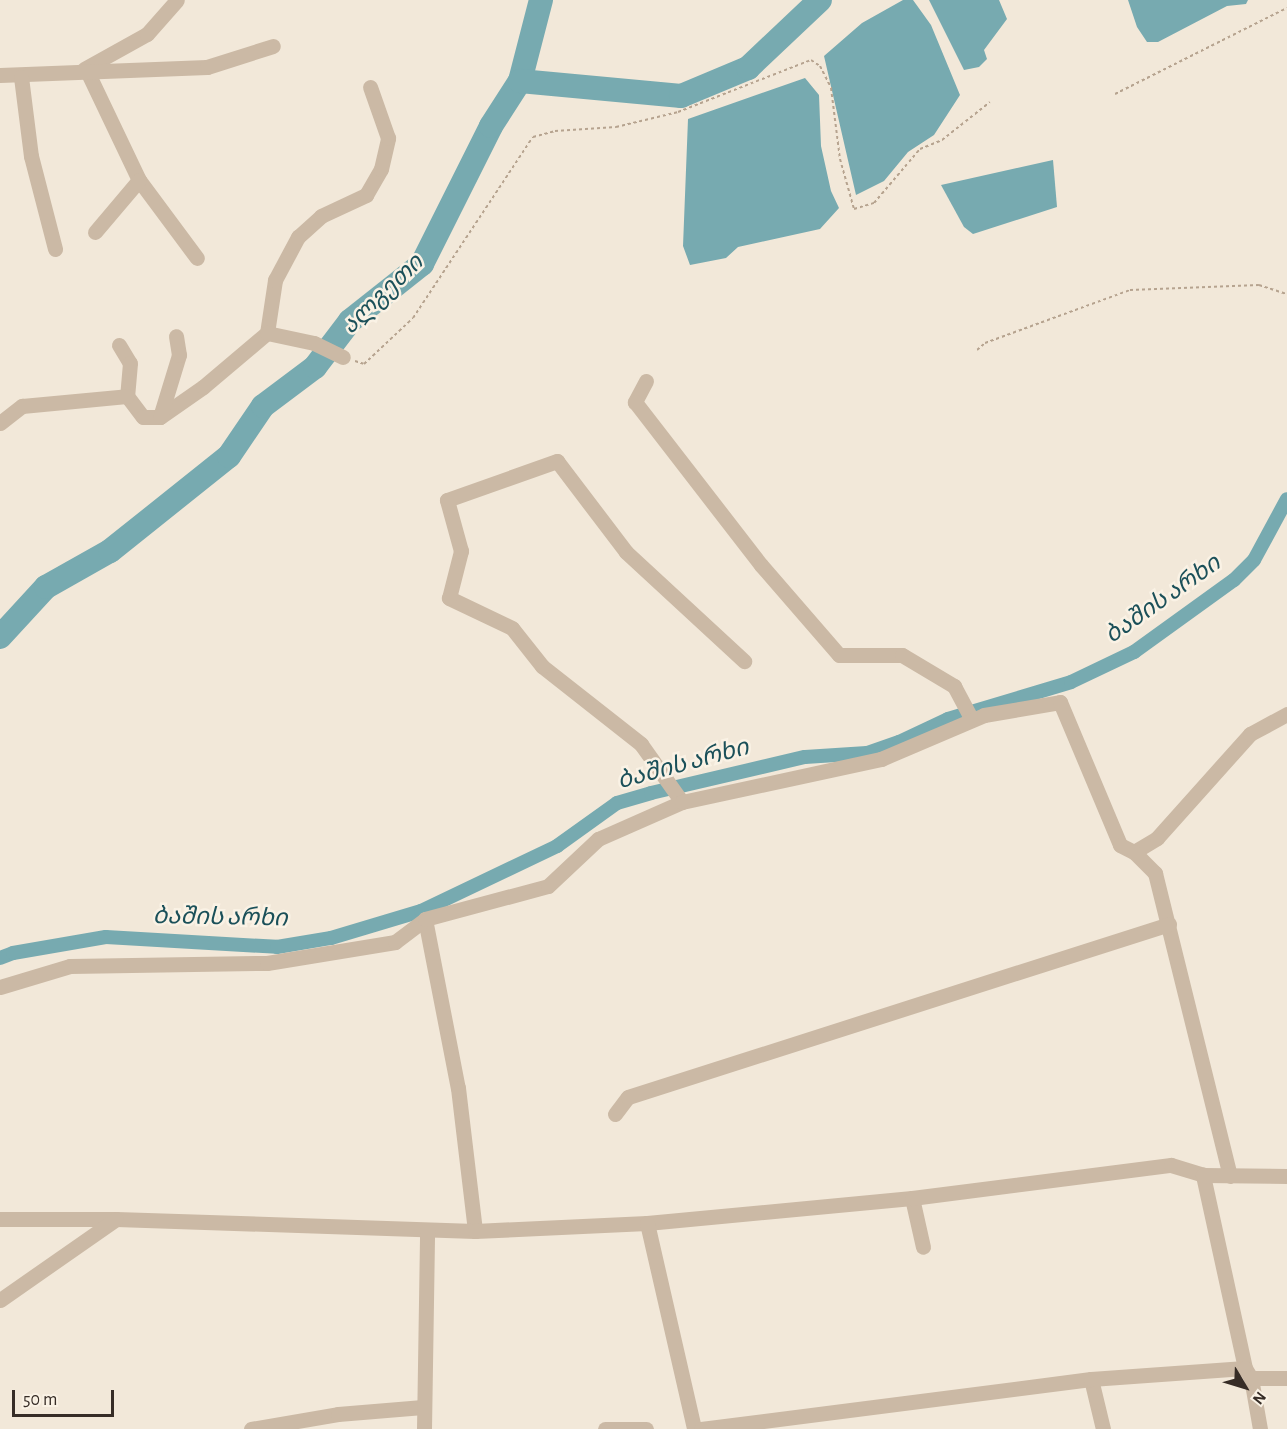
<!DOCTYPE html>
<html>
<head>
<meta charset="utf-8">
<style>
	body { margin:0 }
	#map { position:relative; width:1287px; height:1429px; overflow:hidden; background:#f2e8d9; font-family:"Alegreya Sans","Noto Sans Georgian",sans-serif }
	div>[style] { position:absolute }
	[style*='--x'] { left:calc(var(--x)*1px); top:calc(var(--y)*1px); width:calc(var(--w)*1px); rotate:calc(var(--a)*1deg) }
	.water>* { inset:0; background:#77aab0 }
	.canal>* { height:14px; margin:-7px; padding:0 7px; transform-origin:7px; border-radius:7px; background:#77aab0 }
	.river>* { height:24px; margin:-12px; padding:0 12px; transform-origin:12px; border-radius:12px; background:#77aab0 }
	.path>* { height:2px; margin-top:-1px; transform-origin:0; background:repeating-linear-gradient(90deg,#b6a38f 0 3px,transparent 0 6px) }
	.minor>* { height:15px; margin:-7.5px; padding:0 7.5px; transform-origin:7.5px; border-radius:7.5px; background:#cbb9a5 }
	span { translate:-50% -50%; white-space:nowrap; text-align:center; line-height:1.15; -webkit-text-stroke:5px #faf2e5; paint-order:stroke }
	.water-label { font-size:24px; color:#1b5059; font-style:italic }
	.north { position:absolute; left:1215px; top:1357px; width:60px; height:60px; -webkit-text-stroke:4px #faf2e5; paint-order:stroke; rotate:128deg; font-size:16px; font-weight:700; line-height:24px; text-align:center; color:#362c26 }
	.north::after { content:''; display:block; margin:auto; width:21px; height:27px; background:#362c26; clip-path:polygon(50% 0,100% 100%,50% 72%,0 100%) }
	.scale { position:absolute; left:12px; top:1390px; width:102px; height:27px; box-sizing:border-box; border:3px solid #362c26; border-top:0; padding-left:8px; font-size:18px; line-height:21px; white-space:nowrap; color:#362c26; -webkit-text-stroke:4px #faf2e5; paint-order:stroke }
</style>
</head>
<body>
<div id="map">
	<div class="water">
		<div style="clip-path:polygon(903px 0,913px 0,931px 25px,960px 95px,934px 135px,908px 152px,884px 181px,856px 195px,824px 56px,862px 23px)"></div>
		<div style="clip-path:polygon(929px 0,999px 0,1007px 19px,984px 50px,987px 59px,979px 67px,964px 70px)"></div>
		<div style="clip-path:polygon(1128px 0,1248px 0,1246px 4px,1227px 6px,1158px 42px,1147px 42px,1137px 27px)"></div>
		<div style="clip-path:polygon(805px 78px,819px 95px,821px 146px,831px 191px,839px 208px,820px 229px,738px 247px,726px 258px,690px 265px,683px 246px,688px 119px)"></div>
		<div style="clip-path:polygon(1053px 160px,1057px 207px,973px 234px,964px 227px,941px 185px)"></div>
	</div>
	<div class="canal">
		<div style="--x:0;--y:958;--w:14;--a:-21"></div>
		<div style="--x:13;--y:953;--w:94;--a:-9.8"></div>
		<div style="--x:106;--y:937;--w:171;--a:3.3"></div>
		<div style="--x:277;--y:947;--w:55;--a:-9.5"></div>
		<div style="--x:331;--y:938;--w:94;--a:-16.7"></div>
		<div style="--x:421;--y:911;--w:151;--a:-25.5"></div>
		<div style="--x:557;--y:846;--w:74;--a:-35.6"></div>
		<div style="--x:617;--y:803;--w:35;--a:-16"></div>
		<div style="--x:651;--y:793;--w:158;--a:-13.2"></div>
		<div style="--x:805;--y:757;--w:62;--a:-3.7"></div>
		<div style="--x:867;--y:753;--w:34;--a:-19"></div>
		<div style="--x:899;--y:742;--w:54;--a:-25.1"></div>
		<div style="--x:948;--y:719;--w:128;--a:-16.7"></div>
		<div style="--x:1071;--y:682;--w:70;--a:-25.5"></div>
		<div style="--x:1134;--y:652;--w:123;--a:-35.8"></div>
		<div style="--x:1234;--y:580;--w:28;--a:-45"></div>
		<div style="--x:1254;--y:560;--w:69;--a:-61.6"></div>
	</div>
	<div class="river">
		<div style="--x:520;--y:81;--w:84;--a:-75.5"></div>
		<div style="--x:0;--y:637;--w:68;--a:-47.4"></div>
		<div style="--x:46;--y:587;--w:73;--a:-29.4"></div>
		<div style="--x:110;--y:551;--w:152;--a:-38.6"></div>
		<div style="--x:229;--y:456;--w:60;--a:-55.8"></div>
		<div style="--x:263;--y:406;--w:65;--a:-36.9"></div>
		<div style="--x:315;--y:367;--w:58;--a:-52.7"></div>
		<div style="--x:350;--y:321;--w:92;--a:-38.4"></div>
		<div style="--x:422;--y:264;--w:154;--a:-63.4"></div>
		<div style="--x:491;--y:126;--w:54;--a:-57.2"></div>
		<div style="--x:520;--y:81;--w:162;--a:5.3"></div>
		<div style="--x:681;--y:96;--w:73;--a:-22.7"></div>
		<div style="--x:748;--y:68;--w:99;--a:-43.4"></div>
	</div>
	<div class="path">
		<div style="--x:1115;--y:94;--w:192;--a:-26.6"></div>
		<div style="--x:977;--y:350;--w:11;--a:-41"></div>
		<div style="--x:985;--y:343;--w:154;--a:-20.1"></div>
		<div style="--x:1130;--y:290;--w:129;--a:-2.2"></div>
		<div style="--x:1259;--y:285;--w:29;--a:18"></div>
		<div style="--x:355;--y:361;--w:9;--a:18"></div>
		<div style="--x:364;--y:364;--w:67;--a:-43.2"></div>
		<div style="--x:413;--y:318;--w:217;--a:-56.5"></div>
		<div style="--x:533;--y:137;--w:23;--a:-15"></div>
		<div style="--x:555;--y:131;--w:61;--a:-3.8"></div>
		<div style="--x:616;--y:127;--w:64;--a:-13.6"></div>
		<div style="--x:678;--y:112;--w:143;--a:-21.4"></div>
		<div style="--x:811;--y:60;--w:11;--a:34"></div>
		<div style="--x:820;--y:66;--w:25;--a:63"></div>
		<div style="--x:831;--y:88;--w:72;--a:82.8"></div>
		<div style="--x:840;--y:159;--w:52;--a:74.4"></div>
		<div style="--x:854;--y:209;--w:21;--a:-17"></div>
		<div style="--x:874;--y:203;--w:71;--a:-49.6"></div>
		<div style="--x:920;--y:149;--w:24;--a:-22"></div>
		<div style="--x:942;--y:140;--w:61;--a:-38.4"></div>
	</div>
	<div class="minor">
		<div style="--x:84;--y:69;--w:72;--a:-29.1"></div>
		<div style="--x:147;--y:34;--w:45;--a:-48.6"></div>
		<div style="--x:87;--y:71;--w:121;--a:64.5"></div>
		<div style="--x:139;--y:180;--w:97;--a:53.4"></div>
		<div style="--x:0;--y:75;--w:207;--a:-2.2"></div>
		<div style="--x:207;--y:67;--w:69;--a:-17.7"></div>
		<div style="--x:21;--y:77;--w:80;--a:82.8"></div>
		<div style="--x:31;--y:156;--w:96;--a:75.5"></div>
		<div style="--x:95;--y:232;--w:68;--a:-49.8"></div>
		<div style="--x:267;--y:333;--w:54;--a:-81.4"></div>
		<div style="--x:275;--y:280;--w:49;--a:-61.9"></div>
		<div style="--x:298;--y:237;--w:31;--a:-42"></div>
		<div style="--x:321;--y:216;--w:50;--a:-25"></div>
		<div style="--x:366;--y:195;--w:30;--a:-60"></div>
		<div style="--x:381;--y:169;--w:32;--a:-77"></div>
		<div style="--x:388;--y:138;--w:54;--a:-109.4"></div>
		<div style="--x:119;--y:345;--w:21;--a:59"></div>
		<div style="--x:130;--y:363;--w:33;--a:95"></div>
		<div style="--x:127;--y:396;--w:26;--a:53"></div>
		<div style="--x:143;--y:417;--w:17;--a:0"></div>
		<div style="--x:160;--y:417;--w:52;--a:-34.9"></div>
		<div style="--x:203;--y:387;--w:84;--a:-40.2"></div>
		<div style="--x:267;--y:333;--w:48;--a:12"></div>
		<div style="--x:314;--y:343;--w:32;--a:26"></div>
		<div style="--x:646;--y:381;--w:24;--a:118"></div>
		<div style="--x:635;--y:402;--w:206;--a:52.3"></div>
		<div style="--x:761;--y:565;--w:119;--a:49.1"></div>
		<div style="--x:839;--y:655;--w:63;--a:0"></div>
		<div style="--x:902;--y:655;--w:61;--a:30.8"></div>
		<div style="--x:954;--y:686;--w:38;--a:62"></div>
		<div style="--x:160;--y:417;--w:65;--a:-73"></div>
		<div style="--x:179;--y:355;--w:19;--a:-99"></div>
		<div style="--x:0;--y:423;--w:28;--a:-38"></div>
		<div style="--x:22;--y:406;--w:105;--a:-5.4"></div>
		<div style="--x:682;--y:802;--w:71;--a:-125.3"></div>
		<div style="--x:641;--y:744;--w:126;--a:-141.8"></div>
		<div style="--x:542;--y:666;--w:48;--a:-128.3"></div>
		<div style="--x:512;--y:628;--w:70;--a:-154.5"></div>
		<div style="--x:449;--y:598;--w:49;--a:-75.7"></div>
		<div style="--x:461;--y:551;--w:53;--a:-105.4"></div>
		<div style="--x:447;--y:500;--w:117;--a:-19.5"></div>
		<div style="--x:557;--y:461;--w:114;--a:52.8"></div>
		<div style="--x:626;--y:552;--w:161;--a:42.7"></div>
		<div style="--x:1134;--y:852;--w:27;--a:-31"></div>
		<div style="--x:1157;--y:838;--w:140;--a:-48.2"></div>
		<div style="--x:1250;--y:734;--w:42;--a:-28.4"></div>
		<div style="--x:425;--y:919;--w:172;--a:79"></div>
		<div style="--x:458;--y:1088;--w:144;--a:83.2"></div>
		<div style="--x:0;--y:987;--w:73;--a:-16.7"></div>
		<div style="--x:70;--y:966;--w:197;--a:-0.9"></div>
		<div style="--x:267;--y:963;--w:130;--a:-9.3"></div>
		<div style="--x:395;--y:942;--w:38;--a:-37"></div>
		<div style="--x:425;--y:919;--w:127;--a:-15"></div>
		<div style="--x:548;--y:886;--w:69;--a:-43.2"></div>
		<div style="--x:598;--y:839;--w:92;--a:-23.8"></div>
		<div style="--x:682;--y:802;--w:204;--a:-12.2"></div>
		<div style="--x:881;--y:759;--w:112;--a:-23.1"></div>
		<div style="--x:984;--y:715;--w:77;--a:-9.7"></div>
		<div style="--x:1060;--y:702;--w:155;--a:67.2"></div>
		<div style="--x:1120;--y:845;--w:16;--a:27"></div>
		<div style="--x:1134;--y:852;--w:30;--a:45"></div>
		<div style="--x:1155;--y:873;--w:312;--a:76.1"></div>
		<div style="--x:615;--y:1114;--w:21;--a:-53"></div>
		<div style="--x:628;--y:1097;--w:568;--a:-17.73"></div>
		<div style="--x:912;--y:1198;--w:50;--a:77.3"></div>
		<div style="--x:0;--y:1219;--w:116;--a:0"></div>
		<div style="--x:116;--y:1219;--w:359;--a:1.9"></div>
		<div style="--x:475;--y:1231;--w:172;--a:-2.7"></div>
		<div style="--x:647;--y:1223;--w:266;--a:-5.4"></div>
		<div style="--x:912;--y:1198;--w:261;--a:-7.3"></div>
		<div style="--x:1171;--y:1165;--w:34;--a:17"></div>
		<div style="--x:647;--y:1223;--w:211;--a:77.1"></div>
		<div style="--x:0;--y:1300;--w:141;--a:-34.9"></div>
		<div style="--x:1245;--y:1368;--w:198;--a:-102.3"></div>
		<div style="--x:1203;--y:1175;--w:84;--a:0.7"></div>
		<div style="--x:1091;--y:1379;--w:51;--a:76.5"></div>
		<div style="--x:251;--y:1429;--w:88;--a:-9.8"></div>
		<div style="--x:338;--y:1414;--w:85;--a:-4.7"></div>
		<div style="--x:424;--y:1429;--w:199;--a:-89.1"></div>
		<div style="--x:605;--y:1429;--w:41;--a:0"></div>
		<div style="--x:701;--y:1429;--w:393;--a:-7.3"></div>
		<div style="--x:1091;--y:1379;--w:154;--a:-4.1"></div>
		<div style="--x:1245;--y:1368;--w:12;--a:59"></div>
		<div style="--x:1260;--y:1429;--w:52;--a:-100"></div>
		<div style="--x:1251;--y:1378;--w:36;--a:0"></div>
	</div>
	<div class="water-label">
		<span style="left:383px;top:295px;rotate:-44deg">ალგეთი</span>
		<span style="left:1163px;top:600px;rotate:-35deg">ბაშის არხი</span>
		<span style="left:683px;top:765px;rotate:-15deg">ბაშის არხი</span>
		<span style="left:220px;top:918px;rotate:1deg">ბაშის არხი</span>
	</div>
	<div class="north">N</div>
	<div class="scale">50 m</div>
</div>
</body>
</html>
